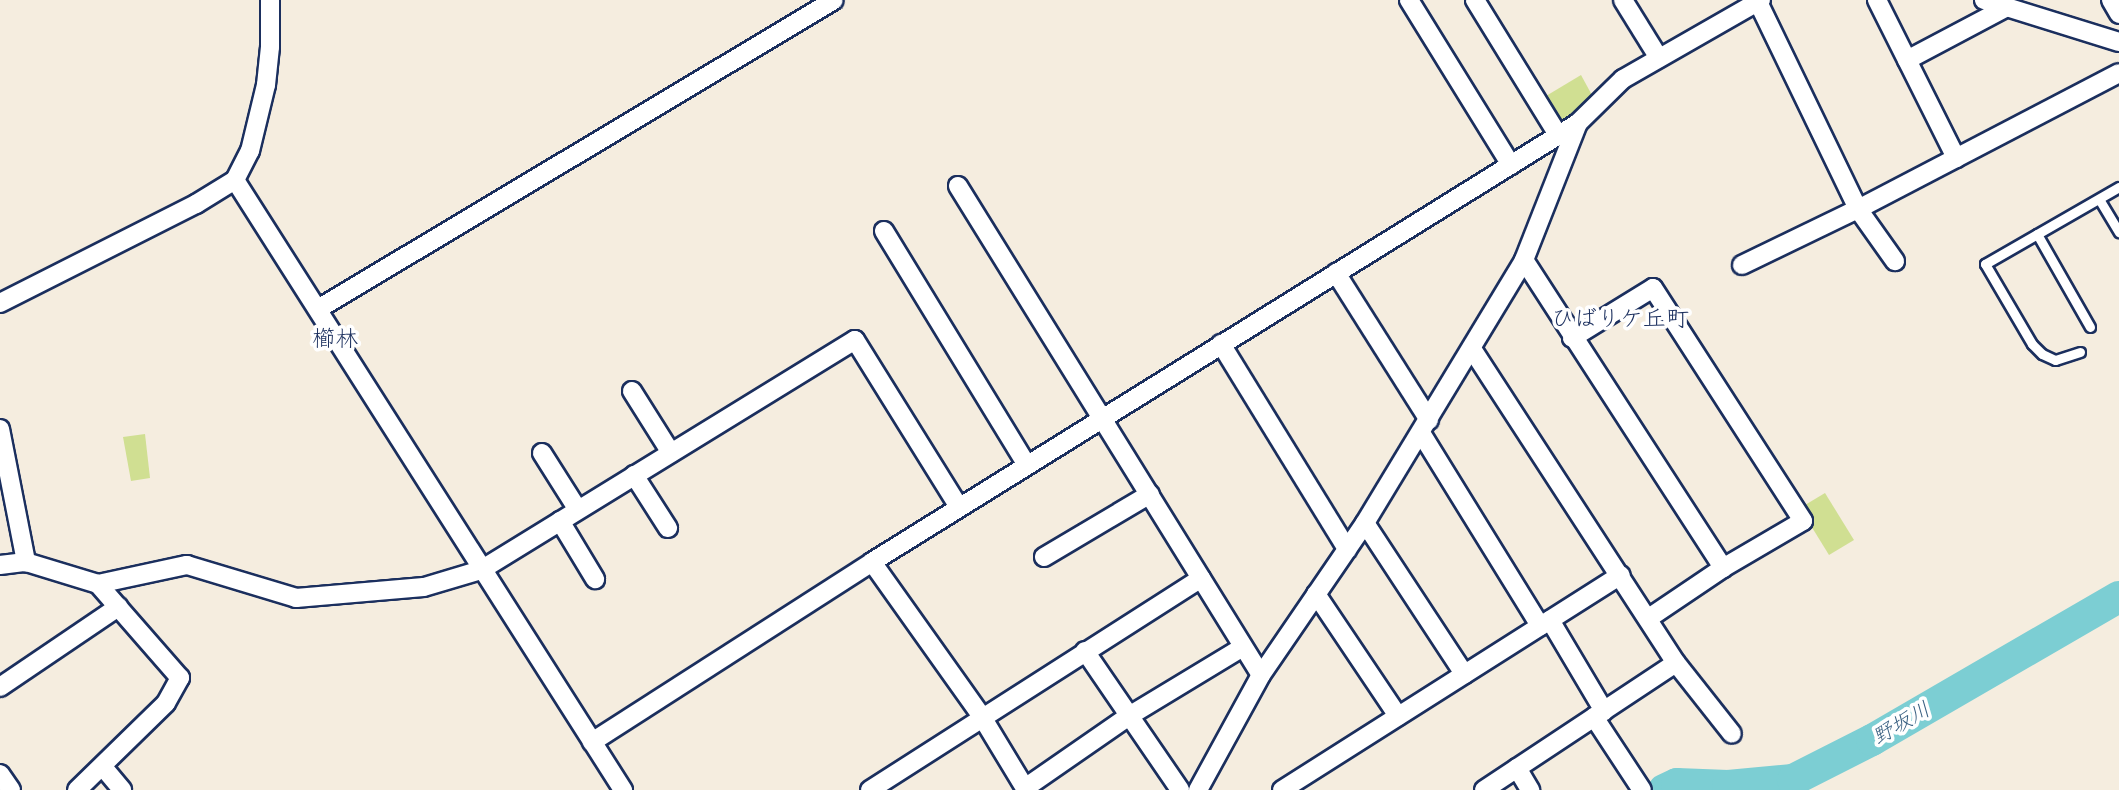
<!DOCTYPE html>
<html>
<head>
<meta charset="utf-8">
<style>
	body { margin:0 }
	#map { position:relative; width:2119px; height:790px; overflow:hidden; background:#f5eddf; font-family:"Shantell Sans","Klee One",sans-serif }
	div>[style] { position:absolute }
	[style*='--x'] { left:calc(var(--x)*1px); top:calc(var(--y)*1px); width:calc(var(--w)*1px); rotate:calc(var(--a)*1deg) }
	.green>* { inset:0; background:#d0df92 }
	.river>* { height:32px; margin:-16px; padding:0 16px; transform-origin:16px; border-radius:16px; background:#7cced3 }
	.roads { filter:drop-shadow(2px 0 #1b2f5e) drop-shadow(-2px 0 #1b2f5e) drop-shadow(0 2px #1b2f5e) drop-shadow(0 -2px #1b2f5e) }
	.service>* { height:9px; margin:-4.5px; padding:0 4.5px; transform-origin:4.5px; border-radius:4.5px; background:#fff }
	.minor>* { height:18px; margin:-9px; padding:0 9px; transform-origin:9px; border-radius:9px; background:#fff }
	span { translate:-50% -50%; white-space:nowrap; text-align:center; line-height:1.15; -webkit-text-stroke:7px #fff; paint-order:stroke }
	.water-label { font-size:21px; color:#385f81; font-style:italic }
	.quarter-label { font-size:23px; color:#1b2f5e }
</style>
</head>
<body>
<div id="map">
	<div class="green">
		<div style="clip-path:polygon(1581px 75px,1593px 97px,1578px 117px,1562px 122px,1546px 96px)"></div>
		<div style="clip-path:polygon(145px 434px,150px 478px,131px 481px,123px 437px)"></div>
		<div style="clip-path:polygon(1825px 493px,1854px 540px,1829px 555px,1800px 508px)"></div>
	</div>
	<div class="river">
		<div style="--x:1664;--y:790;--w:14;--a:-25"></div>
		<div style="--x:1677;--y:784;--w:51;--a:2.2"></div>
		<div style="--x:1728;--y:786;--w:65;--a:-5.3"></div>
		<div style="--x:1793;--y:780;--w:89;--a:-26.9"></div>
		<div style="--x:1872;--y:740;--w:285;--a:-30.1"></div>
	</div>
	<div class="roads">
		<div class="service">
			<div style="--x:2099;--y:199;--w:39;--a:59"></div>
			<div style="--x:2037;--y:234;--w:107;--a:60.3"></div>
			<div style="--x:2080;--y:352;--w:26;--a:162"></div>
			<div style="--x:2055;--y:360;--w:14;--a:-155"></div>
			<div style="--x:2042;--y:354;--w:14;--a:-135"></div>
			<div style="--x:2032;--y:344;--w:93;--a:-120.4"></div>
			<div style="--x:1985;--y:264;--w:155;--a:-29.9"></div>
		</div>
		<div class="minor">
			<div style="--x:1409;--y:0;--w:194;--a:58.3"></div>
			<div style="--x:1475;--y:0;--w:158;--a:58.4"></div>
			<div style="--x:1623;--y:0;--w:68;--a:58.2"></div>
			<div style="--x:1877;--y:0;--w:177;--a:63.4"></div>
			<div style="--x:1984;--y:0;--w:141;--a:17.3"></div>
			<div style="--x:2111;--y:0;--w:16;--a:60"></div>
			<div style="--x:1758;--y:2;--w:230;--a:64.2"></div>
			<div style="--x:1858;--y:209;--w:64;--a:54.6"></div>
			<div style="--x:1907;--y:60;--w:113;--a:-27.9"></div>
			<div style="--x:235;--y:180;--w:723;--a:57.54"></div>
			<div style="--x:958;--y:186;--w:575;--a:58.22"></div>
			<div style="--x:884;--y:231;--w:274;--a:58.6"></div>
			<div style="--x:1524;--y:260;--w:367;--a:57.1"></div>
			<div style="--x:1742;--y:265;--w:129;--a:-25.8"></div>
			<div style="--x:1858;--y:209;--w:294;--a:-27.5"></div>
			<div style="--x:1336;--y:273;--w:174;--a:57.7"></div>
			<div style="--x:0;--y:303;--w:220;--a:-26.8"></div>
			<div style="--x:196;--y:204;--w:46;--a:-31.6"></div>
			<div style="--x:235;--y:180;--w:33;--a:-63"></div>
			<div style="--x:250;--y:151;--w:68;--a:-76.4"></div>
			<div style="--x:266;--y:85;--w:38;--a:-84"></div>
			<div style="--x:270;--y:47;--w:47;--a:-90"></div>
			<div style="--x:318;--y:309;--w:601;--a:-30.91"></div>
			<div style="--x:1572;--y:338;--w:95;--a:-31.7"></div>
			<div style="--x:1653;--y:288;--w:277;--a:57.2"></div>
			<div style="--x:1803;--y:521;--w:93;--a:149.6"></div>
			<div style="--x:1723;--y:568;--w:89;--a:146"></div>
			<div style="--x:1221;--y:344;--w:241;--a:58.4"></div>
			<div style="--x:1472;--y:349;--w:374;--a:57"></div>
			<div style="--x:1676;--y:663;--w:90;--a:51.7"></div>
			<div style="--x:632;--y:391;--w:73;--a:57.8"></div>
			<div style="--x:0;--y:429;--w:136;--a:78.9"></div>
			<div style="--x:1421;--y:433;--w:227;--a:58.3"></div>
			<div style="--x:542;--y:453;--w:67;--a:57.7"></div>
			<div style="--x:634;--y:475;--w:63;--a:57.3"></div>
			<div style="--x:560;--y:521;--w:68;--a:58.9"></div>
			<div style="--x:1365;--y:523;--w:181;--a:56.7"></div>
			<div style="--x:1044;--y:557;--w:123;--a:-30.7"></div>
			<div style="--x:872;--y:562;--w:190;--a:54.6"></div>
			<div style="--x:982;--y:717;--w:83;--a:58.8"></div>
			<div style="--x:1025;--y:788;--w:126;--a:-34.7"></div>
			<div style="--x:1129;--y:716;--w:133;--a:-31.2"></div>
			<div style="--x:0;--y:565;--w:26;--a:-7"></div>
			<div style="--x:26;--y:562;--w:75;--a:17"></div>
			<div style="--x:98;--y:584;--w:91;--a:-12.1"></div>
			<div style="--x:187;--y:565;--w:114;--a:16.8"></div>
			<div style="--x:296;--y:598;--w:128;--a:-4.9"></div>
			<div style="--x:424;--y:587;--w:59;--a:-16.6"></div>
			<div style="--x:481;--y:570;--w:439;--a:-31.6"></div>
			<div style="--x:855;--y:340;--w:197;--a:58.1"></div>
			<div style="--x:1316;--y:594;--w:147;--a:56.1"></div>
			<div style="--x:1550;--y:620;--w:106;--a:59.3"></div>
			<div style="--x:1085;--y:651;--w:168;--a:55.6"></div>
			<div style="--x:0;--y:687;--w:143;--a:-34.1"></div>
			<div style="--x:1594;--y:717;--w:87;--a:56.7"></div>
			<div style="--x:592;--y:742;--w:333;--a:-32.7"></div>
			<div style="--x:872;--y:562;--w:831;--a:-31.87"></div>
			<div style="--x:1578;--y:123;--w:63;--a:-44.4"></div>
			<div style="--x:1623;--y:79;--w:159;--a:-29.8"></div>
			<div style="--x:103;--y:767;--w:30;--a:50"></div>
			<div style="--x:1517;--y:768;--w:26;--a:59"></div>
			<div style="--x:0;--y:774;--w:19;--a:55"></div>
			<div style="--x:77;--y:790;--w:124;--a:-44.3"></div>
			<div style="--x:166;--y:703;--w:29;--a:-61"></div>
			<div style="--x:180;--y:678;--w:125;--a:-131.1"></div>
			<div style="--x:870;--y:790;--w:393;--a:-32.6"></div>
			<div style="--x:1198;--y:790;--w:131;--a:-61.3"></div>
			<div style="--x:1261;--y:675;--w:184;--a:-55.6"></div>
			<div style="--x:1365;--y:523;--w:307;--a:-58.8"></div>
			<div style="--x:1524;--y:260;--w:147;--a:-68.5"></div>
			<div style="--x:1282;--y:790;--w:401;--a:-32.4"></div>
			<div style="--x:1484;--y:790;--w:230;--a:-33.5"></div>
		</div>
	</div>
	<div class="water-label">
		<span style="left:1901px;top:723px;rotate:-30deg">野坂川</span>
	</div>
	<div class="quarter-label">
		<span style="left:1620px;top:318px">ひばりケ丘町</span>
		<span style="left:335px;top:338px">櫛林</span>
	</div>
</div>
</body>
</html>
